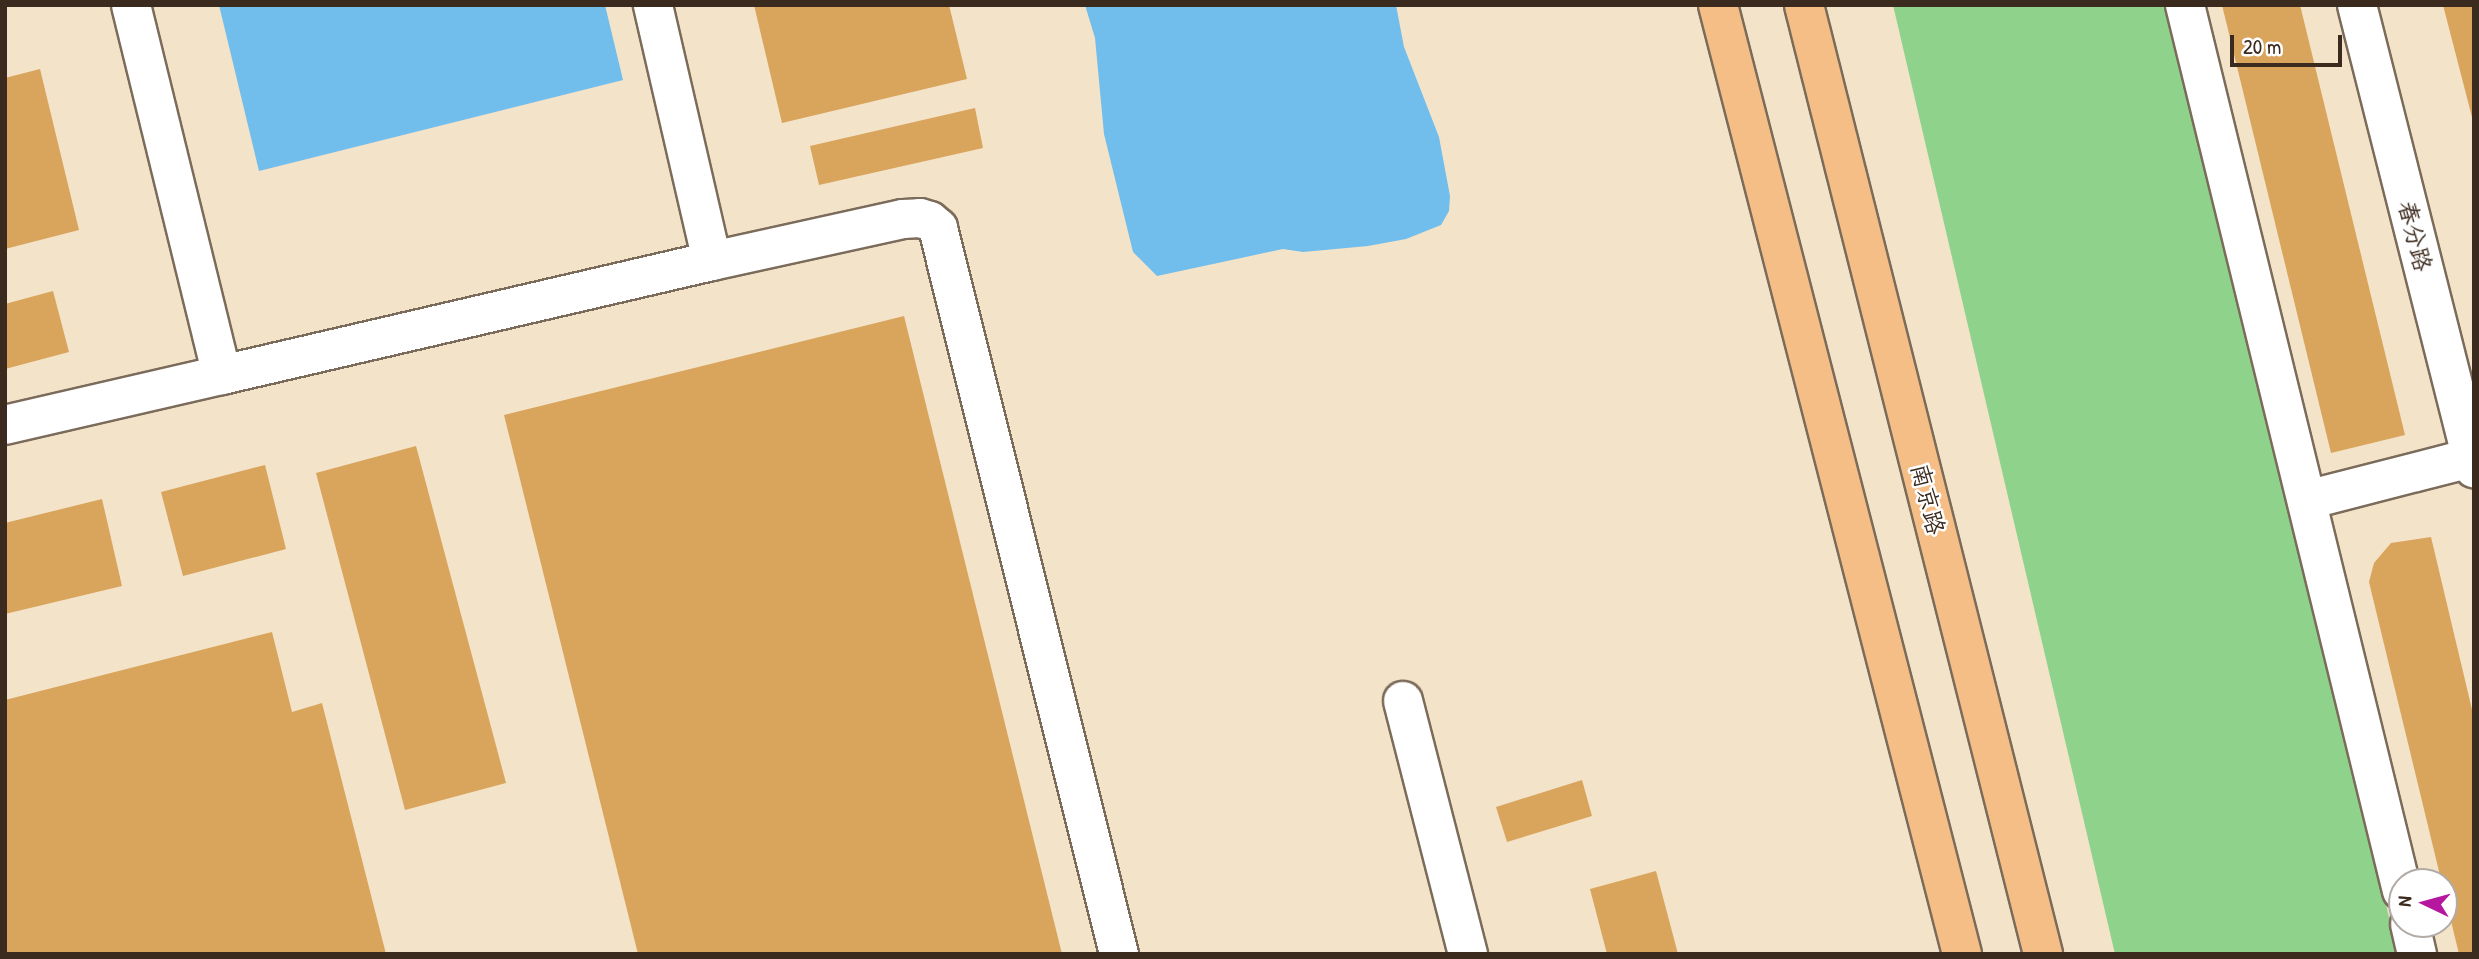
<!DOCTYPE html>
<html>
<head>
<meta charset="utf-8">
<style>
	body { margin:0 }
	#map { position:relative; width:2479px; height:959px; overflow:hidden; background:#f3e3c9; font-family:"Patrick Hand","LXGW WenKai TC",sans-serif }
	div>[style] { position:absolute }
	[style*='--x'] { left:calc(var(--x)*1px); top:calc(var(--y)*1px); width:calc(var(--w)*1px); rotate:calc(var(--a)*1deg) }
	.green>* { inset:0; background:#8ed28c }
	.water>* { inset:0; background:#71bdeb }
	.building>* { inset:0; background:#d9a45c }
	.roads { filter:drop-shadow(2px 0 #7b6b5a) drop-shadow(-2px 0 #7b6b5a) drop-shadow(0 2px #7b6b5a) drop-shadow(0 -2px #7b6b5a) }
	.minor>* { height:38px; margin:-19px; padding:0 19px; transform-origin:19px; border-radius:19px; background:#fff }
	.major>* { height:38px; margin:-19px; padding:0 19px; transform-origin:19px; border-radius:19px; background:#f5be86 }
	span { translate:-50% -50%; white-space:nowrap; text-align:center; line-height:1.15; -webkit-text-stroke:5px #fff; paint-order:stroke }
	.street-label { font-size:24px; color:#3b2a1e }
	.frame { position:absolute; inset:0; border:7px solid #3b2a1e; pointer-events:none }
	.north { position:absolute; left:2388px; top:868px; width:70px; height:70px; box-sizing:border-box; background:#fff; border:2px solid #b1aaa5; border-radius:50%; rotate:275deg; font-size:19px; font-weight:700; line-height:28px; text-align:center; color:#3b2a1e }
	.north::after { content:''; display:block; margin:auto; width:24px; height:32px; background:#b5179e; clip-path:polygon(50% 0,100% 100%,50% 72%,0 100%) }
	.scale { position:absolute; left:2230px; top:35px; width:112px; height:32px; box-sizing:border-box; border:4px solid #3b2a1e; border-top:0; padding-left:9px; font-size:21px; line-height:24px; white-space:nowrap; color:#3b2a1e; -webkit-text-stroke:5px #fff; paint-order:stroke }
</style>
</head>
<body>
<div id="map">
	<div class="green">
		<div style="clip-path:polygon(1893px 5px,2167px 5px,2398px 954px,2115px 954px)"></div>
	</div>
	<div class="water">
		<div style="clip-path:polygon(219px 5px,605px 5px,623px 80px,259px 171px)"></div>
		<div style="clip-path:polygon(1085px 5px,1396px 5px,1404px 47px,1439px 137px,1450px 196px,1449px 211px,1441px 225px,1406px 239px,1368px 246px,1303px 252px,1283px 249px,1157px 276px,1133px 252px,1104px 134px,1095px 38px)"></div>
	</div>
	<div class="building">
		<div style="clip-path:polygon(754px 5px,949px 5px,967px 79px,782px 123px)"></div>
		<div style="clip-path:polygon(2222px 5px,2300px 5px,2405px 435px,2331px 453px)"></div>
		<div style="clip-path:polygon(2443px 5px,2474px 5px,2474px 121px,2473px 121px)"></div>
		<div style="clip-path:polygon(40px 69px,79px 230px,5px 249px,5px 78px)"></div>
		<div style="clip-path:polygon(975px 108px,983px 148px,819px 185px,810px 146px)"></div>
		<div style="clip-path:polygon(53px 291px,69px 352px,5px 369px,5px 304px)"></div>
		<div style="clip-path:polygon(904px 316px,1062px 954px,638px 954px,504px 415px)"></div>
		<div style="clip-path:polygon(416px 446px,506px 783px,405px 810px,316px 473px)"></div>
		<div style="clip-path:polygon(265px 465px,286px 549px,183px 576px,161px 492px)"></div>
		<div style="clip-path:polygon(102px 499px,122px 586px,5px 614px,5px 523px)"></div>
		<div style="clip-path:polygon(2431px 537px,2474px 718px,2474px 954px,2459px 954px,2369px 582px,2374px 563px,2391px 543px)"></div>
		<div style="clip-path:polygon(272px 632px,292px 712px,322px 703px,386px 954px,5px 954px,5px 700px)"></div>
		<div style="clip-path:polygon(1582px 780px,1592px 816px,1507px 842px,1496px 807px)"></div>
		<div style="clip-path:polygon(1656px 871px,1678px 954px,1607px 954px,1590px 889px)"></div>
	</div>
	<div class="roads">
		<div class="minor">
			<div style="--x:131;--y:5;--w:381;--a:76.2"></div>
			<div style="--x:222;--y:375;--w:503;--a:-13.1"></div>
			<div style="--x:712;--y:261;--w:263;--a:-103"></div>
			<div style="--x:2185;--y:5;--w:912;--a:76.24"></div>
			<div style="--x:2357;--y:5;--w:478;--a:75.8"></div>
			<div style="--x:712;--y:261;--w:196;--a:-12.4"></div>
			<div style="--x:903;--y:219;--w:17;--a:-3"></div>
			<div style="--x:920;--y:218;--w:10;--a:17"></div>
			<div style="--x:930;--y:221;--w:11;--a:41"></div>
			<div style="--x:938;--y:228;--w:748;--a:76"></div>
			<div style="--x:5;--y:425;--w:223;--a:-13"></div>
			<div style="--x:2307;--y:500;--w:172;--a:-14.4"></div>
			<div style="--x:1403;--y:701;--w:261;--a:75.6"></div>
			<div style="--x:2410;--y:924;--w:31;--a:77"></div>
		</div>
		<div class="major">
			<div style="--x:1718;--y:5;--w:980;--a:75.58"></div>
			<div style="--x:1804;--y:5;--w:979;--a:75.86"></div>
		</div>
	</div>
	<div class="street-label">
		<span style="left:2415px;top:236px;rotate:76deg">春分路</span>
		<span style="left:1928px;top:499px;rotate:76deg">南京路</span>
	</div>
	<div class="frame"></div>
	<div class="north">N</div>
	<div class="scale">20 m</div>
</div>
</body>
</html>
